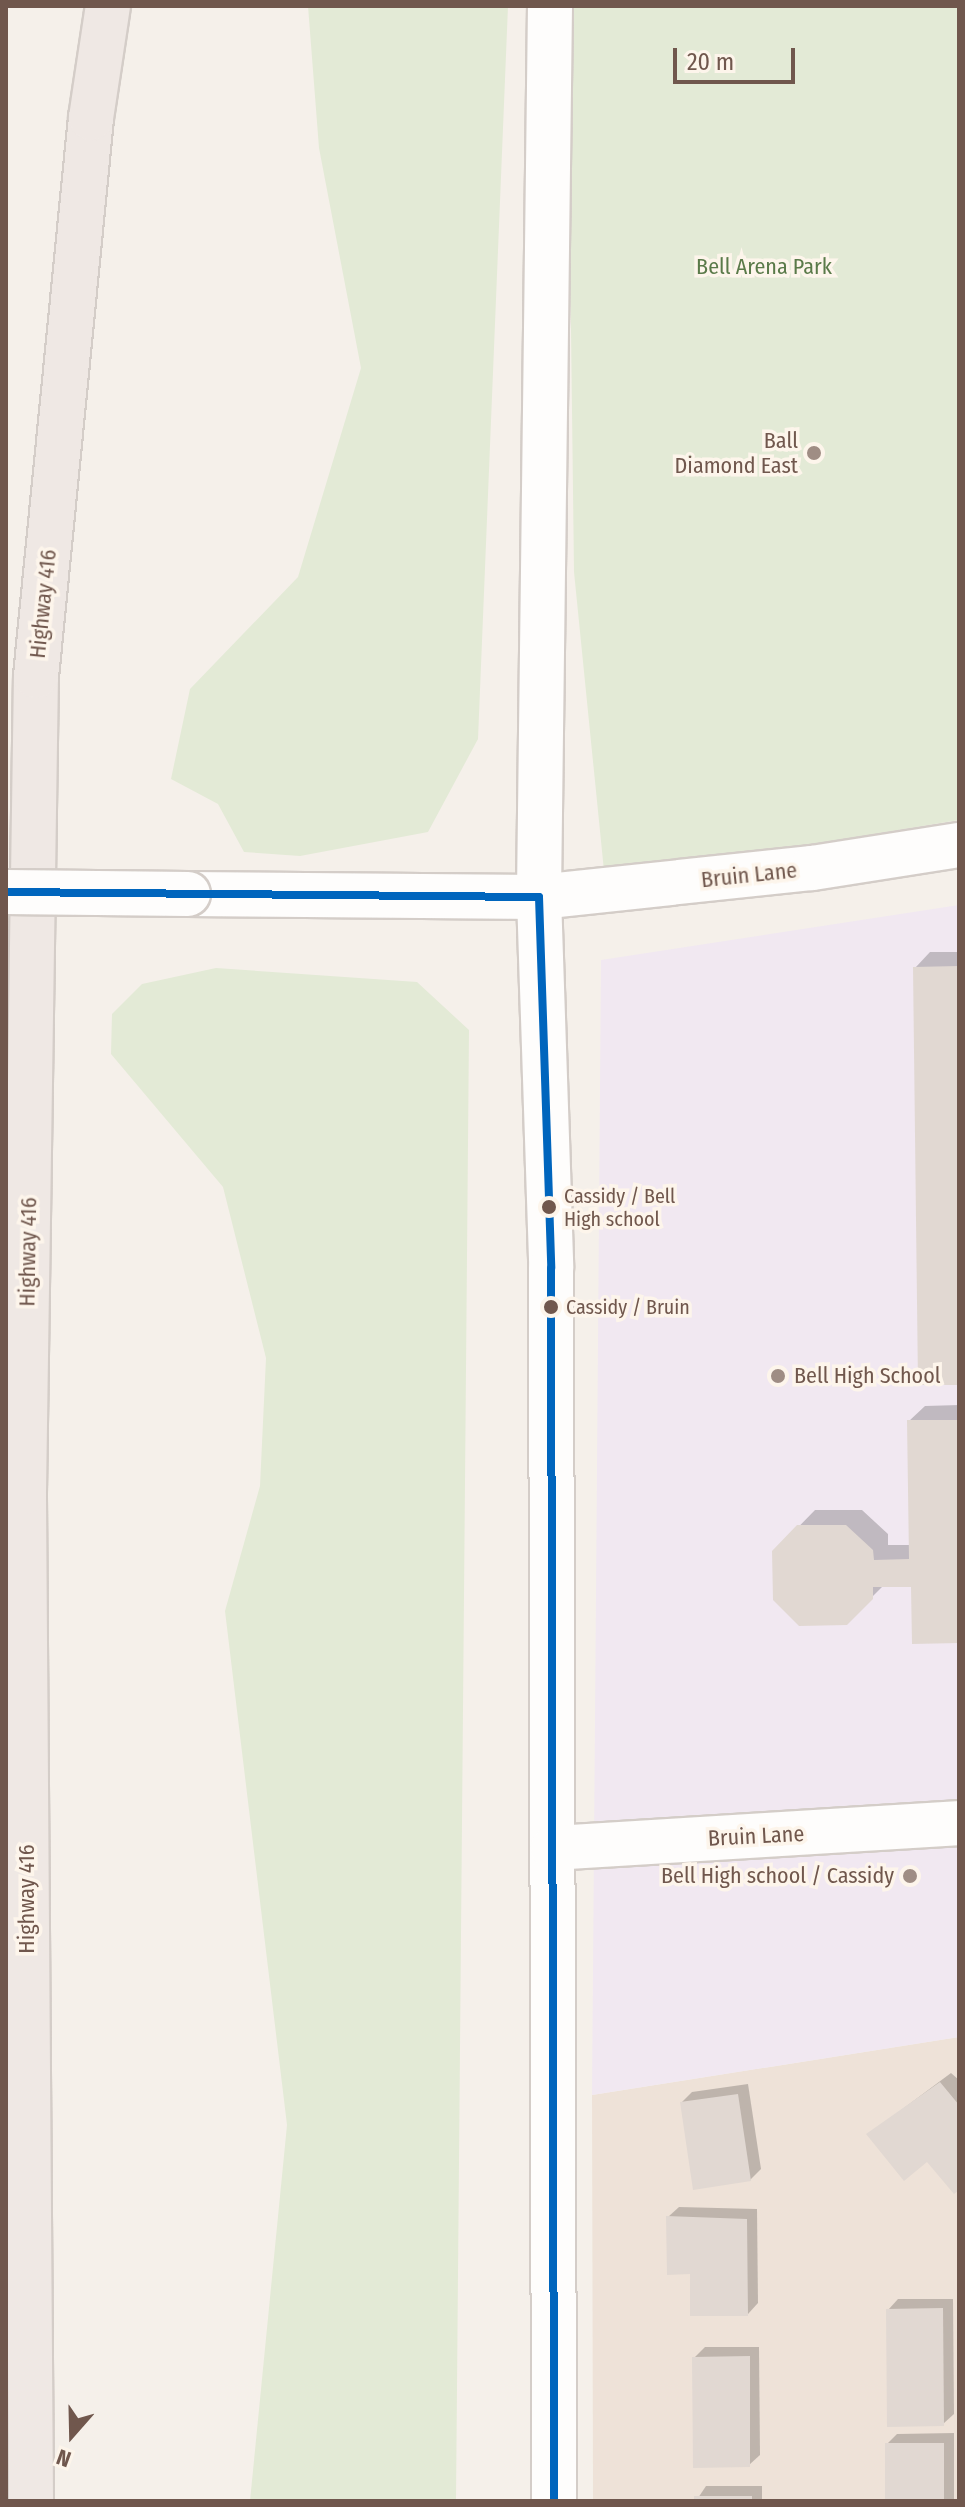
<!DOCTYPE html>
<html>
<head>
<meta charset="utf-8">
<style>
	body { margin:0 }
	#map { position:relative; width:965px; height:2507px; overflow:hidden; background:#f5f0ea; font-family:"Fira Sans Condensed",sans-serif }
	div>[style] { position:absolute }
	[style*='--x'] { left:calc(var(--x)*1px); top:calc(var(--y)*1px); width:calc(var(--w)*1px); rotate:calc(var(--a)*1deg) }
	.residential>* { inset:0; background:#eee2d8 }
	.education>* { inset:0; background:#f1e8f1 }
	.green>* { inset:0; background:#e3ead6 }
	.shadow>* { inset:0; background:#0003 }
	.building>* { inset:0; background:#e1d8d2 }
	.roads { filter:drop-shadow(2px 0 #d4cdc8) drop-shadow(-2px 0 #d4cdc8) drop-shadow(0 2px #d4cdc8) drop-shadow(0 -2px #d4cdc8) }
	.minor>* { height:44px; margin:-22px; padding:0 22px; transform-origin:22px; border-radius:22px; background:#fefdfc }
	.highway>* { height:44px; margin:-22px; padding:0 22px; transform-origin:22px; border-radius:22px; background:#efe8e4 }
	.bridges { filter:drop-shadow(2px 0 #d4cdc8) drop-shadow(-2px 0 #d4cdc8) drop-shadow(0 2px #d4cdc8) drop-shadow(0 -2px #d4cdc8) }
	.minor-bridge>* { height:44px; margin:-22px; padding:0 22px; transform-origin:22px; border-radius:22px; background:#fefdfc }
	.bus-1>* { height:8px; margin:-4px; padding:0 4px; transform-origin:4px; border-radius:4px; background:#0065bd }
	.dots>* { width:22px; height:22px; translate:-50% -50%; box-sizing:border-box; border:4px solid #fdf5eb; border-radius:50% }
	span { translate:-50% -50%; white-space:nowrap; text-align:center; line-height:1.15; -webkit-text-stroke:7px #fdf5eb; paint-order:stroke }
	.bus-label { font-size:20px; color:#70574d }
	.left { translate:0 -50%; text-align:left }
	.park-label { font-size:22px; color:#5a7a49 }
	.poi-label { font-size:22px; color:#70574d }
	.right { translate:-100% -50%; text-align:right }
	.street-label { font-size:22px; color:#70574d }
	.frame { position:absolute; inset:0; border:8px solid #70574d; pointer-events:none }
	.north { position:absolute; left:32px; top:2395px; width:80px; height:80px; -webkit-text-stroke:6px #fdf5eb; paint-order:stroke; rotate:200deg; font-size:22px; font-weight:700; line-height:32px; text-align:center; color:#70574d }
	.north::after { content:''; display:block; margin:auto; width:28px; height:36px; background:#70574d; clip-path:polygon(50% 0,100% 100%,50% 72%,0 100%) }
	.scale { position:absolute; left:673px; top:48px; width:122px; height:36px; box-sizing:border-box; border:4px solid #70574d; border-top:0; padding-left:10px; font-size:24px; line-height:28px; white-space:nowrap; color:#70574d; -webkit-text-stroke:6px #fdf5eb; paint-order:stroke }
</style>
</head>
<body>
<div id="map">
	<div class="residential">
		<div style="clip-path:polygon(959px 2037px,959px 2501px,593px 2501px,592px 2095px)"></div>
	</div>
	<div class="education">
		<div style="clip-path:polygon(959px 905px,959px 2037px,592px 2095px,601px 960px)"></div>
	</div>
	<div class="green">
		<div style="clip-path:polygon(308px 6px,508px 6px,478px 739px,428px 832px,300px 856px,244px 852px,218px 804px,171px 779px,190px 689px,298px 577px,361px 368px,319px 148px)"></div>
		<div style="clip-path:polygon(567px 6px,959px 6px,959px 820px,686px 865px,604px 871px,574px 572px)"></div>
		<div style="clip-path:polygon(216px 968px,417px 982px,469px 1030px,456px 2501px,250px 2501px,287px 2125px,225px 1611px,260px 1486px,266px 1358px,223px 1187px,111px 1054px,112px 1014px,142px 984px)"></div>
	</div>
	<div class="shadow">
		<div style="clip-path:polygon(930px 952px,959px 952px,959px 1383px,915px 968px)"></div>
		<div style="clip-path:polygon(959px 1405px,959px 1641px,913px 1585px,884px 1585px,846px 1623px,774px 1552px,815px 1510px,862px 1510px,888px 1534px,888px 1545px,911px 1545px,909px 1421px,925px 1406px)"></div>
		<div style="clip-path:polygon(951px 2073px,959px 2080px,959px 2188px,927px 2159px,869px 2134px)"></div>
		<div style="clip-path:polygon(748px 2084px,761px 2169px,750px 2180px,682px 2102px,692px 2092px)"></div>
		<div style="clip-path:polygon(679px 2207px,757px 2209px,758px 2303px,748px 2314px,692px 2272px,668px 2217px)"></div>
		<div style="clip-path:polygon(898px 2299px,953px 2299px,954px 2414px,943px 2424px,888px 2310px)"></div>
		<div style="clip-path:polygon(705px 2347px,759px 2347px,760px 2455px,749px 2465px,694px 2358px)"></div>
		<div style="clip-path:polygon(954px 2433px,954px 2501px,887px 2501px,887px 2444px,897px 2434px)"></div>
		<div style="clip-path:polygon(706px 2486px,762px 2486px,762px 2501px,696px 2501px)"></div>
	</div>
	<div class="building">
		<div style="clip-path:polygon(959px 966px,959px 1385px,918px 1385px,913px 967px)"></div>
		<div style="clip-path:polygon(907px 1420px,959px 1420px,959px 1643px,912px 1644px,911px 1587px,873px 1587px,873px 1599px,847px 1625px,799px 1626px,773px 1600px,772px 1551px,797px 1525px,846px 1525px,873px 1550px,874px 1560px,909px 1559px)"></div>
		<div style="clip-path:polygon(940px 2082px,959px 2105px,959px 2190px,954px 2194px,927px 2162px,904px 2181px,866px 2134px)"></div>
		<div style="clip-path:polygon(738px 2094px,751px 2181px,693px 2190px,680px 2102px)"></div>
		<div style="clip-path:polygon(666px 2216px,747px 2219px,748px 2316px,690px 2316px,690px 2274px,667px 2275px)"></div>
		<div style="clip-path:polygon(943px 2308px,944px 2426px,887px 2427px,886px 2309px)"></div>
		<div style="clip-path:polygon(750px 2356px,750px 2467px,693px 2468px,692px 2357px)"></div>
		<div style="clip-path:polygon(885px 2443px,944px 2443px,944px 2501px,885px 2501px)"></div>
		<div style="clip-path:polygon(694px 2496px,752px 2496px,752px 2501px,694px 2501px)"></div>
	</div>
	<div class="roads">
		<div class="minor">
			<div style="--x:550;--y:6;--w:891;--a:90.71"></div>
			<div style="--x:539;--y:897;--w:371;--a:88.1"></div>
			<div style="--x:551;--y:1268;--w:1233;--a:89.86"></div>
			<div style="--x:188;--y:894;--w:351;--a:0.5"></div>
			<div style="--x:539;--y:897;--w:275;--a:-6.1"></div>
			<div style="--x:812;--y:868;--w:149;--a:-8.9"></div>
			<div style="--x:553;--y:1848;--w:407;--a:-3.5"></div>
		</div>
		<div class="highway">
			<div style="--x:31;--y:2501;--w:1009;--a:-90.4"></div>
			<div style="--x:24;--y:1492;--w:816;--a:-89.16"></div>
			<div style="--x:36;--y:676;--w:561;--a:-84.37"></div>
			<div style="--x:91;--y:118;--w:113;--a:-81.4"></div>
		</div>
	</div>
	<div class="bridges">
		<div class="minor-bridge">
			<div style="--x:6;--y:892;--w:182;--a:0.6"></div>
		</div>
	</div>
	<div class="bus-1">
		<div style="--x:6;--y:892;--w:533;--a:0.54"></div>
		<div style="--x:539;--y:897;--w:371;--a:88.1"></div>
		<div style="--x:551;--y:1268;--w:1233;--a:89.86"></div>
	</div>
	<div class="dots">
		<div style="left:814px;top:453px;background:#9f8d84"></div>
		<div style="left:549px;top:1207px;background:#70574d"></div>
		<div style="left:551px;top:1307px;background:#70574d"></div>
		<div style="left:778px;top:1376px;background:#9f8d84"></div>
		<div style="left:910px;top:1876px;background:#9f8d84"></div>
	</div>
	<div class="bus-label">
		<span class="left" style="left:564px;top:1208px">Cassidy / Bell<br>High school</span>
		<span class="left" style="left:566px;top:1307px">Cassidy / Bruin</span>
	</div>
	<div class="park-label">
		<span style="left:764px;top:267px">Bell Arena Park</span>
	</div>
	<div class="poi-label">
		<span class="right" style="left:798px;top:453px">Ball<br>Diamond East</span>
		<span class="left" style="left:794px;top:1376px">Bell High School</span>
		<span class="right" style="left:894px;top:1876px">Bell High school / Cassidy</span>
	</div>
	<div class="street-label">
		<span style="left:43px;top:604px;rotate:-84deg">Highway 416</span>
		<span style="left:749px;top:875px;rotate:-6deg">Bruin Lane</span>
		<span style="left:28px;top:1252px;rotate:-89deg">Highway 416</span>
		<span style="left:756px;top:1836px;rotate:-3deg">Bruin Lane</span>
		<span style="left:27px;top:1899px;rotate:-90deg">Highway 416</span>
	</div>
	<div class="frame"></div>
	<div class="north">N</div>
	<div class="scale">20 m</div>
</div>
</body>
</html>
